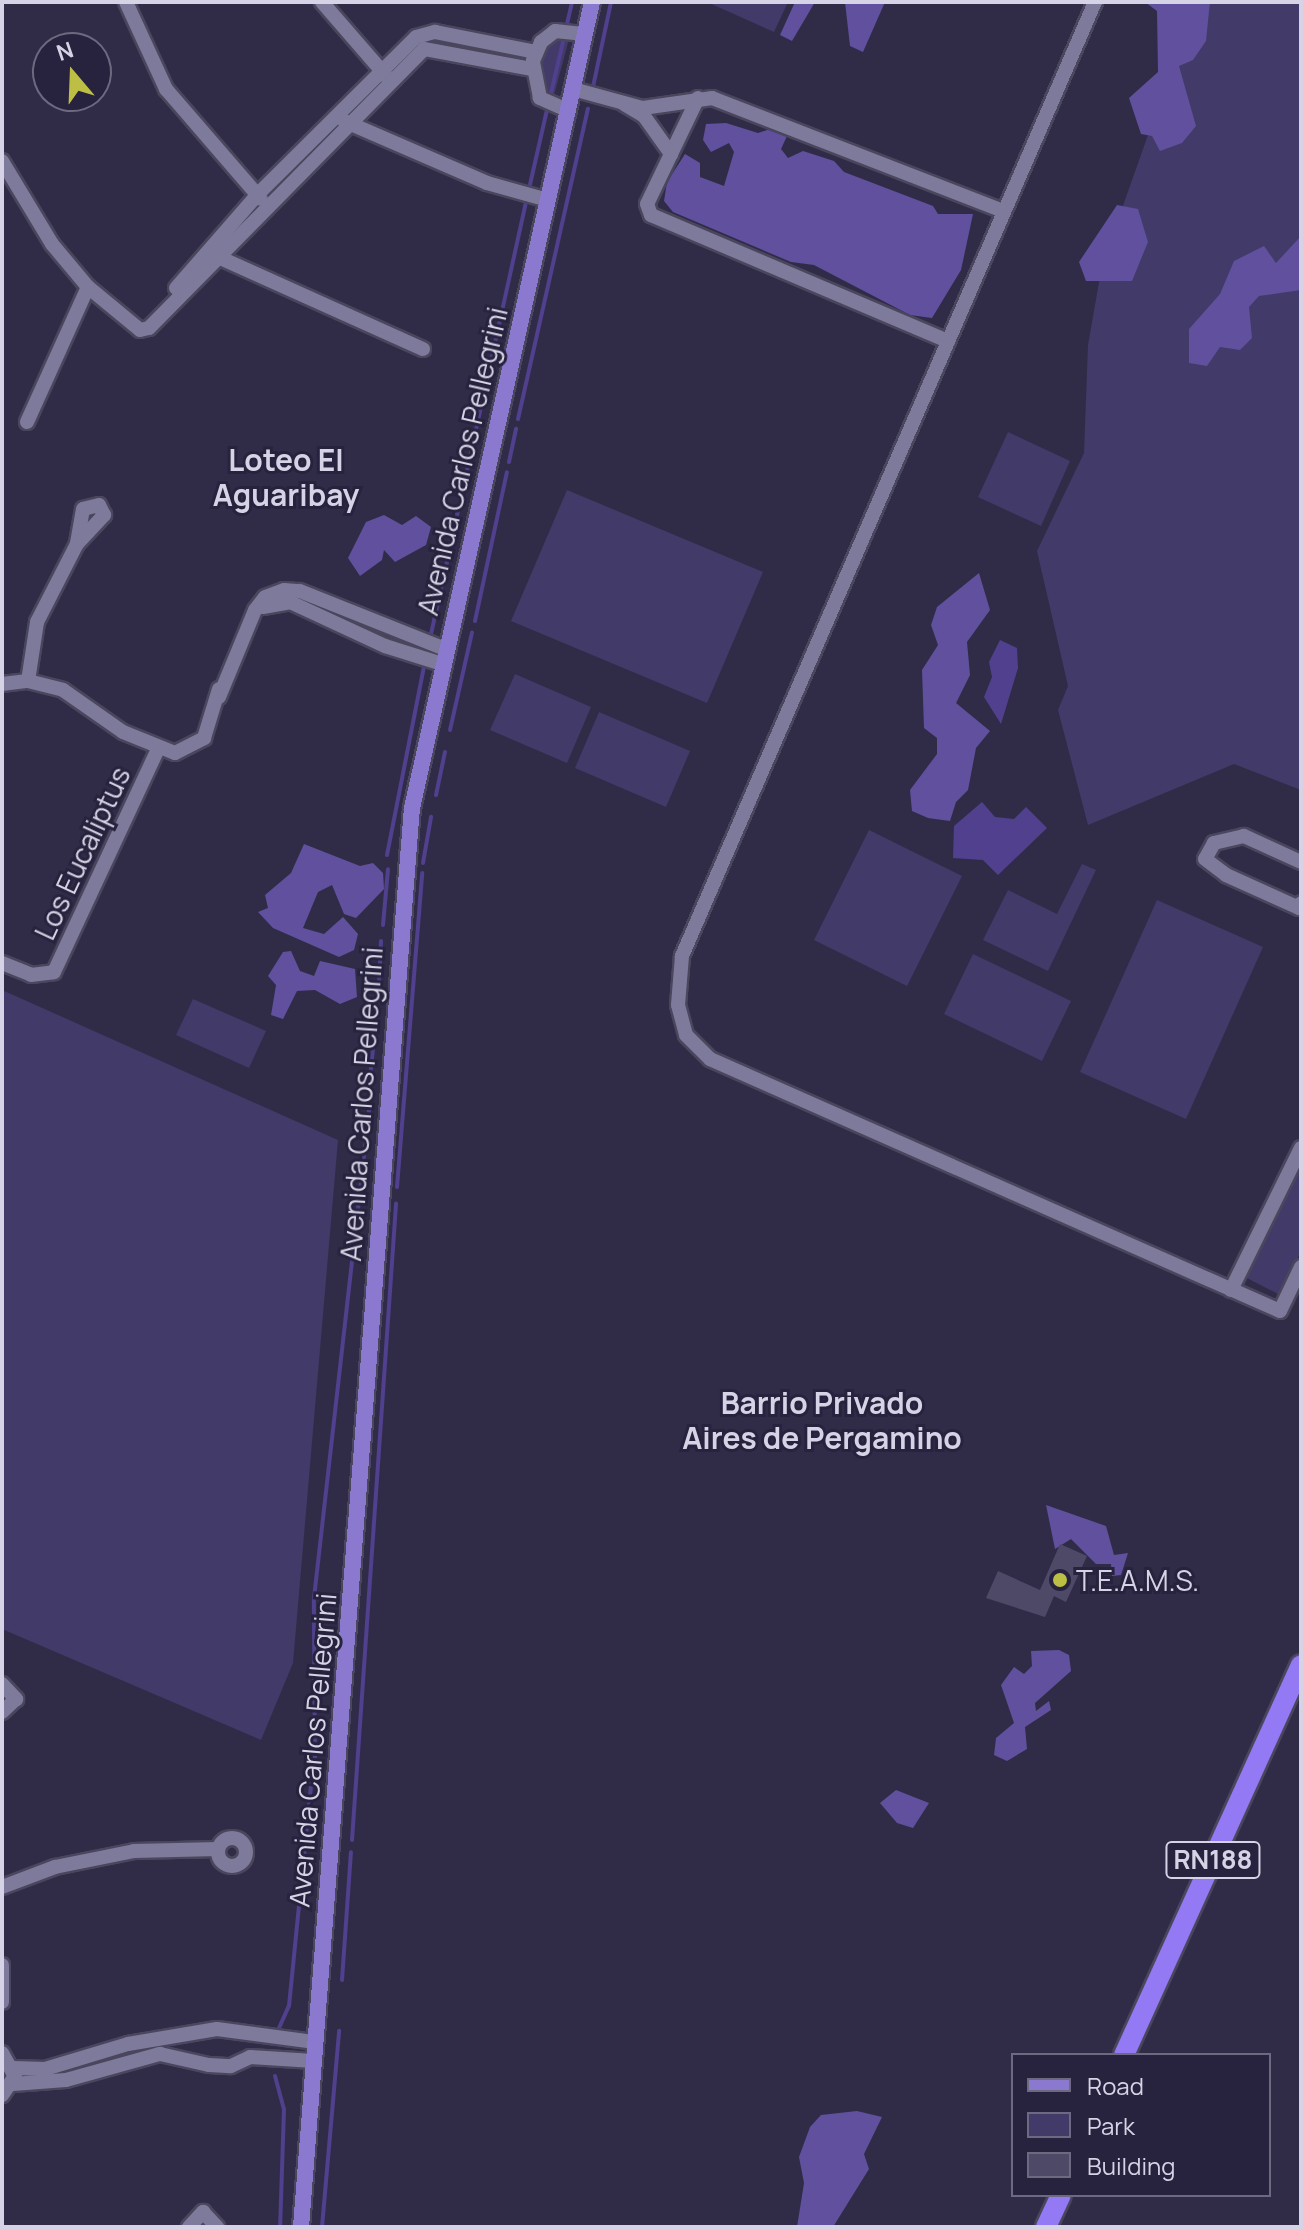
<!DOCTYPE html>
<html>
<head>
<meta charset="utf-8">
<style>
	body { margin:0 }
	#map { position:relative; width:1303px; height:2229px; overflow:hidden; background:#302c48; font-family:Manrope,sans-serif }
	div>[style] { position:absolute }
	[style*='--x'] { left:calc(var(--x)*1px); top:calc(var(--y)*1px); width:calc(var(--w)*1px); rotate:calc(var(--a)*1deg) }
	.green>* { inset:0; background:#423a68 }
	.forest>* { inset:0; background:#60509e }
	.water>* { inset:0; background:#51408d }
	.stream>* { height:4px; margin:-2px; padding:0 2px; transform-origin:2px; border-radius:2px; background:#51408d }
	.building>* { inset:0; background:#4d4967 }
	.roads { filter:drop-shadow(2px 0 #4a465d) drop-shadow(-2px 0 #4a465d) drop-shadow(0 2px #4a465d) drop-shadow(0 -2px #4a465d) }
	.minor>* { height:14px; margin:-7px; padding:0 7px; transform-origin:7px; border-radius:7px; background:#7e7a9b }
	.minor>.ring { margin:-7px; padding:0; box-sizing:content-box; background:none; border:14px solid #7e7a9b; border-radius:50% }
	.major>* { height:16px; margin:-8px; padding:0 8px; transform-origin:8px; border-radius:8px; background:#8b79d0 }
	.highway>* { height:20px; margin:-10px; padding:0 10px; transform-origin:10px; border-radius:10px; background:#9379f3 }
	.dots>* { width:22px; height:22px; translate:-50% -50%; box-sizing:border-box; border:4px solid #27223d; border-radius:50% }
	span { translate:-50% -50%; white-space:nowrap; text-align:center; line-height:1.15; -webkit-text-stroke:6px #27223d; paint-order:stroke }
	.shield-label span { padding:2px 6px; background:#27223d; border:2px solid; border-radius:6px; -webkit-text-stroke-width:0 }
	.shield-label { font-size:26px; color:#d5d3e5; font-weight:700 }
	.street-label { font-size:28px; color:#d5d3e5 }
	.poi-label { font-size:28px; color:#d5d3e5 }
	.left { translate:0 -50%; text-align:left }
	.neighbourhood-label { font-size:30px; color:#d5d3e5; font-weight:700 }
	.frame { position:absolute; inset:0; border:4px solid #d5d3e5; pointer-events:none }
	.legend { position:absolute; left:1011px; top:2053px; width:260px; height:144px; box-sizing:border-box; background:#27223d; border:2px solid #6d6980; margin:0; padding:10px 14px; list-style:none; font-size:24px; color:#d5d3e5 }
	.legend li { display:flex; align-items:center; gap:16px; height:40px }
	.legend b { width:40px; border:2px solid #6d6980 }
	.north { position:absolute; left:32px; top:32px; width:80px; height:80px; box-sizing:border-box; background:#27223d; border:2px solid #6d6980; border-radius:50%; rotate:341deg; font-size:22px; font-weight:700; line-height:32px; text-align:center; color:#d5d3e5 }
	.north::after { content:''; display:block; margin:auto; width:28px; height:36px; background:#bcbf43; clip-path:polygon(50% 0,100% 100%,50% 72%,0 100%) }
</style>
</head>
<body>
<div id="map">
	<div class="green">
		<div style="clip-path:polygon(707px 2px,788px 2px,774px 32px)"></div>
		<div style="clip-path:polygon(1195px 2px,1301px 2px,1301px 790px,1234px 764px,1088px 825px,1058px 710px,1068px 686px,1037px 551px,1084px 453px,1088px 345px,1102px 265px)"></div>
		<div style="clip-path:polygon(553px 37px,569px 39px,553px 99px,537px 83px,542px 50px)"></div>
		<div style="clip-path:polygon(1008px 432px,1070px 461px,1041px 526px,978px 497px)"></div>
		<div style="clip-path:polygon(567px 490px,763px 572px,707px 703px,511px 621px)"></div>
		<div style="clip-path:polygon(515px 674px,591px 707px,567px 763px,490px 730px)"></div>
		<div style="clip-path:polygon(599px 712px,690px 751px,666px 807px,575px 768px)"></div>
		<div style="clip-path:polygon(869px 830px,962px 876px,907px 986px,814px 940px)"></div>
		<div style="clip-path:polygon(1082px 864px,1096px 870px,1048px 971px,983px 940px,1008px 890px,1057px 914px)"></div>
		<div style="clip-path:polygon(1157px 900px,1263px 947px,1186px 1119px,1080px 1072px)"></div>
		<div style="clip-path:polygon(973px 954px,1071px 1001px,1042px 1061px,944px 1014px)"></div>
		<div style="clip-path:polygon(2px 990px,338px 1140px,293px 1663px,261px 1740px,2px 1629px)"></div>
		<div style="clip-path:polygon(193px 999px,266px 1031px,249px 1068px,176px 1035px)"></div>
		<div style="clip-path:polygon(1301px 1157px,1301px 1251px,1280px 1295px,1245px 1277px)"></div>
	</div>
	<div class="forest">
		<div style="clip-path:polygon(795px 2px,815px 2px,792px 41px,780px 35px)"></div>
		<div style="clip-path:polygon(845px 2px,885px 2px,863px 52px,850px 46px)"></div>
		<div style="clip-path:polygon(1145px 2px,1210px 2px,1206px 41px,1193px 60px,1179px 66px,1196px 126px,1182px 143px,1160px 151px,1152px 136px,1141px 134px,1129px 98px,1158px 72px,1157px 11px)"></div>
		<div style="clip-path:polygon(726px 123px,758px 133px,773px 128px,787px 136px,781px 149px,788px 158px,803px 151px,834px 161px,844px 172px,933px 206px,938px 214px,973px 214px,961px 270px,932px 318px,910px 315px,814px 265px,791px 262px,673px 212px,664px 201px,667px 182px,685px 154px,700px 163px,700px 177px,724px 186px,734px 152px,729px 143px,711px 152px,703px 140px,706px 124px)"></div>
		<div style="clip-path:polygon(1117px 205px,1138px 209px,1148px 242px,1141px 259px,1132px 281px,1086px 281px,1079px 262px)"></div>
		<div style="clip-path:polygon(1301px 236px,1301px 290px,1259px 296px,1249px 307px,1252px 338px,1240px 350px,1220px 347px,1207px 366px,1189px 363px,1189px 329px,1220px 294px,1234px 261px,1264px 246px,1276px 263px)"></div>
		<div style="clip-path:polygon(384px 515px,402px 525px,416px 516px,431px 527px,426px 545px,395px 562px,384px 550px,382px 560px,360px 576px,348px 558px,366px 522px)"></div>
		<div style="clip-path:polygon(979px 573px,990px 610px,967px 642px,970px 675px,956px 703px,990px 731px,976px 748px,968px 790px,956px 802px,950px 821px,928px 818px,912px 811px,910px 790px,937px 754px,937px 738px,924px 728px,922px 670px,938px 645px,931px 625px,937px 607px)"></div>
		<div style="clip-path:polygon(304px 844px,360px 866px,373px 863px,383px 873px,384px 889px,356px 918px,344px 914px,332px 885px,318px 892px,303px 928px,324px 934px,343px 917px,358px 934px,354px 950px,339px 957px,273px 928px,258px 912px,268px 908px,265px 895px,291px 873px)"></div>
		<div style="clip-path:polygon(291px 951px,300px 971px,314px 976px,320px 961px,355px 969px,357px 997px,340px 1004px,315px 990px,297px 991px,283px 1019px,271px 1015px,276px 985px,268px 976px,283px 952px)"></div>
		<div style="clip-path:polygon(1046px 1505px,1106px 1526px,1114px 1555px,1128px 1553px,1121px 1575px,1112px 1576px,1111px 1564px,1096px 1564px,1071px 1539px,1055px 1549px)"></div>
		<div style="clip-path:polygon(1059px 1650px,1069px 1655px,1071px 1671px,1035px 1703px,1036px 1711px,1049px 1701px,1051px 1710px,1025px 1727px,1027px 1749px,1007px 1761px,994px 1755px,996px 1738px,1014px 1723px,1001px 1685px,1014px 1667px,1024px 1674px,1032px 1666px,1031px 1651px)"></div>
		<div style="clip-path:polygon(896px 1790px,929px 1803px,913px 1828px,897px 1823px,880px 1803px)"></div>
		<div style="clip-path:polygon(857px 2111px,882px 2117px,864px 2154px,869px 2169px,833px 2227px,797px 2227px,804px 2183px,799px 2157px,810px 2127px,821px 2115px)"></div>
	</div>
	<div class="water">
		<div style="clip-path:polygon(1000px 640px,1017px 648px,1018px 668px,1001px 724px,984px 697px,992px 677px,989px 662px)"></div>
		<div style="clip-path:polygon(982px 802px,995px 817px,1014px 819px,1026px 807px,1047px 828px,998px 875px,983px 860px,953px 858px,954px 826px)"></div>
	</div>
	<div class="stream">
		<div style="--x:567;--y:24;--w:23;--a:-77"></div>
		<div style="--x:593;--y:87;--w:87;--a:-78"></div>
		<div style="--x:550;--y:97;--w:61;--a:-76.7"></div>
		<div style="--x:529;--y:189;--w:81;--a:-77.2"></div>
		<div style="--x:518;--y:419;--w:318;--a:-77.3"></div>
		<div style="--x:509;--y:462;--w:34;--a:-78"></div>
		<div style="--x:464;--y:484;--w:289;--a:-77.6"></div>
		<div style="--x:454;--y:529;--w:24;--a:-78"></div>
		<div style="--x:475;--y:621;--w:152;--a:-77.9"></div>
		<div style="--x:431;--y:634;--w:97;--a:-77.5"></div>
		<div style="--x:450;--y:730;--w:100;--a:-77.3"></div>
		<div style="--x:436;--y:795;--w:44;--a:-78.2"></div>
		<div style="--x:387;--y:855;--w:193;--a:-78.9"></div>
		<div style="--x:423;--y:863;--w:47;--a:-80.1"></div>
		<div style="--x:383;--y:925;--w:56;--a:-84.9"></div>
		<div style="--x:378;--y:1001;--w:60;--a:-87.1"></div>
		<div style="--x:370;--y:1077;--w:65;--a:-83.9"></div>
		<div style="--x:397;--y:1187;--w:315;--a:-85.4"></div>
		<div style="--x:315;--y:1761;--w:163;--a:-90.4"></div>
		<div style="--x:314;--y:1598;--w:508;--a:-83.56"></div>
		<div style="--x:352;--y:1840;--w:638;--a:-86.04"></div>
		<div style="--x:342;--y:1980;--w:128;--a:-86"></div>
		<div style="--x:279;--y:2028;--w:24;--a:-66"></div>
		<div style="--x:289;--y:2006;--w:233;--a:-84.3"></div>
		<div style="--x:275;--y:2076;--w:34;--a:75"></div>
		<div style="--x:284;--y:2109;--w:118;--a:91.9"></div>
		<div style="--x:322;--y:2227;--w:197;--a:-85"></div>
	</div>
	<div class="building">
		<div style="clip-path:polygon(1060px 1544px,1087px 1556px,1066px 1602px,1054px 1596px,1045px 1617px,986px 1598px,998px 1571px,1040px 1590px)"></div>
	</div>
	<div class="roads">
		<div class="minor">
			<div style="--x:126;--y:2;--w:96;--a:65.3"></div>
			<div style="--x:166;--y:89;--w:145;--a:49.2"></div>
			<div style="--x:322;--y:2;--w:99;--a:49.1"></div>
			<div style="--x:1095;--y:2;--w:1040;--a:113.41"></div>
			<div style="--x:682;--y:956;--w:49;--a:94.7"></div>
			<div style="--x:678;--y:1005;--w:31;--a:75"></div>
			<div style="--x:686;--y:1035;--w:34;--a:45"></div>
			<div style="--x:710;--y:1059;--w:623;--a:23.85"></div>
			<div style="--x:1280;--y:1311;--w:49;--a:-64.5"></div>
			<div style="--x:573;--y:89;--w:73;--a:15.2"></div>
			<div style="--x:643;--y:108;--w:70;--a:-8.2"></div>
			<div style="--x:712;--y:98;--w:313;--a:21.2"></div>
			<div style="--x:624;--y:104;--w:23;--a:31"></div>
			<div style="--x:644;--y:116;--w:47;--a:54.6"></div>
			<div style="--x:671;--y:154;--w:55;--a:115.6"></div>
			<div style="--x:647;--y:204;--w:12;--a:70"></div>
			<div style="--x:651;--y:215;--w:323;--a:23"></div>
			<div style="--x:567;--y:110;--w:30;--a:-156"></div>
			<div style="--x:540;--y:98;--w:38;--a:-101"></div>
			<div style="--x:533;--y:61;--w:21;--a:-67"></div>
			<div style="--x:541;--y:42;--w:18;--a:-38"></div>
			<div style="--x:555;--y:31;--w:30;--a:6"></div>
			<div style="--x:344;--y:121;--w:156;--a:23.4"></div>
			<div style="--x:487;--y:183;--w:63;--a:15.6"></div>
			<div style="--x:671;--y:154;--w:62;--a:-64.3"></div>
			<div style="--x:2;--y:161;--w:97;--a:58.9"></div>
			<div style="--x:52;--y:244;--w:56;--a:50.1"></div>
			<div style="--x:88;--y:287;--w:67;--a:39.6"></div>
			<div style="--x:140;--y:330;--w:9;--a:-13"></div>
			<div style="--x:149;--y:328;--w:392;--a:-45.4"></div>
			<div style="--x:424;--y:49;--w:110;--a:10.5"></div>
			<div style="--x:216;--y:256;--w:227;--a:24.2"></div>
			<div style="--x:176;--y:288;--w:123;--a:-48.9"></div>
			<div style="--x:257;--y:195;--w:224;--a:-44.8"></div>
			<div style="--x:416;--y:37;--w:20;--a:-15"></div>
			<div style="--x:435;--y:32;--w:103;--a:11.2"></div>
			<div style="--x:27;--y:422;--w:148;--a:-65.7"></div>
			<div style="--x:263;--y:607;--w:27;--a:-10"></div>
			<div style="--x:290;--y:602;--w:105;--a:24.9"></div>
			<div style="--x:385;--y:646;--w:60;--a:17.5"></div>
			<div style="--x:28;--y:681;--w:60;--a:-81.3"></div>
			<div style="--x:37;--y:622;--w:88;--a:-62.9"></div>
			<div style="--x:77;--y:544;--w:40;--a:-47"></div>
			<div style="--x:104;--y:515;--w:11;--a:-117"></div>
			<div style="--x:99;--y:505;--w:16;--a:166"></div>
			<div style="--x:83;--y:509;--w:36;--a:100"></div>
			<div style="--x:2;--y:684;--w:26;--a:-7"></div>
			<div style="--x:28;--y:681;--w:36;--a:14"></div>
			<div style="--x:63;--y:690;--w:73;--a:35"></div>
			<div style="--x:123;--y:732;--w:56;--a:22"></div>
			<div style="--x:175;--y:753;--w:33;--a:-27"></div>
			<div style="--x:204;--y:738;--w:51;--a:-73"></div>
			<div style="--x:219;--y:697;--w:94;--a:-67.5"></div>
			<div style="--x:255;--y:610;--w:16;--a:-52"></div>
			<div style="--x:265;--y:597;--w:20;--a:-20"></div>
			<div style="--x:284;--y:590;--w:16;--a:4"></div>
			<div style="--x:300;--y:591;--w:156;--a:21.8"></div>
			<div style="--x:1301;--y:862;--w:63;--a:-155.5"></div>
			<div style="--x:1244;--y:836;--w:31;--a:167"></div>
			<div style="--x:1214;--y:843;--w:18;--a:119"></div>
			<div style="--x:1205;--y:859;--w:26;--a:37"></div>
			<div style="--x:1226;--y:875;--w:80;--a:24.3"></div>
			<div style="--x:1299;--y:908;--w:5;--a:-68"></div>
			<div style="--x:2;--y:963;--w:31;--a:22"></div>
			<div style="--x:31;--y:975;--w:23;--a:-7"></div>
			<div style="--x:54;--y:972;--w:248;--a:-65"></div>
			<div style="--x:1231;--y:1290;--w:158;--a:-63.8"></div>
			<div style="--x:2;--y:1684;--w:21;--a:47"></div>
			<div style="--x:16;--y:1699;--w:19;--a:137"></div>
			<div class="ring" style="left:218px;top:1838px;width:14px;height:14px"></div>
			<div style="--x:2;--y:1887;--w:57;--a:-20.7"></div>
			<div style="--x:55;--y:1867;--w:81;--a:-11.4"></div>
			<div style="--x:134;--y:1851;--w:84;--a:-1.4"></div>
			<div style="--x:2;--y:1965;--w:37;--a:90"></div>
			<div style="--x:2;--y:2053;--w:26;--a:61"></div>
			<div style="--x:15;--y:2076;--w:23;--a:124"></div>
			<div style="--x:14;--y:2068;--w:31;--a:2"></div>
			<div style="--x:45;--y:2069;--w:87;--a:-16.8"></div>
			<div style="--x:128;--y:2044;--w:90;--a:-9.6"></div>
			<div style="--x:217;--y:2029;--w:99;--a:7.6"></div>
			<div style="--x:13;--y:2084;--w:53;--a:-4.3"></div>
			<div style="--x:66;--y:2080;--w:98;--a:-15.5"></div>
			<div style="--x:160;--y:2054;--w:50;--a:12.7"></div>
			<div style="--x:209;--y:2065;--w:22;--a:3"></div>
			<div style="--x:231;--y:2066;--w:21;--a:-25"></div>
			<div style="--x:250;--y:2057;--w:64;--a:3.6"></div>
			<div style="--x:189;--y:2227;--w:21;--a:-47"></div>
			<div style="--x:203;--y:2212;--w:21;--a:47"></div>
		</div>
		<div class="major">
			<div style="--x:301;--y:2227;--w:1423;--a:-85.53"></div>
			<div style="--x:412;--y:808;--w:826;--a:-77.41"></div>
		</div>
		<div class="highway">
			<div style="--x:1124;--y:2055;--w:428;--a:-65.6"></div>
			<div style="--x:1046;--y:2227;--w:35;--a:-65"></div>
		</div>
	</div>
	<div class="dots">
		<div style="left:1060px;top:1580px;background:#bcbf43"></div>
	</div>
	<div class="shield-label">
		<span style="left:1213px;top:1860px">RN188</span>
	</div>
	<div class="street-label">
		<span style="left:462px;top:461px;rotate:-77deg">Avenida Carlos Pellegrini</span>
		<span style="left:82px;top:853px;rotate:-65deg">Los Eucaliptus</span>
		<span style="left:361px;top:1104px;rotate:-86deg">Avenida Carlos Pellegrini</span>
		<span style="left:312px;top:1750px;rotate:-85deg">Avenida Carlos Pellegrini</span>
	</div>
	<div class="poi-label">
		<span class="left" style="left:1076px;top:1580px">T.E.A.M.S.</span>
	</div>
	<div class="neighbourhood-label">
		<span style="left:286px;top:477px">Loteo El<br>Aguaribay</span>
		<span style="left:822px;top:1420px">Barrio Privado<br>Aires de Pergamino</span>
	</div>
	<div class="frame"></div>
	<ul class="legend">
	<li><b style="height:10px;background:#8b79d0"></b>Road</li>
	<li><b style="height:22px;background:#423a68"></b>Park</li>
	<li><b style="height:22px;background:#4d4967"></b>Building</li>
	</ul>
	<div class="north">N</div>
</div>
</body>
</html>
